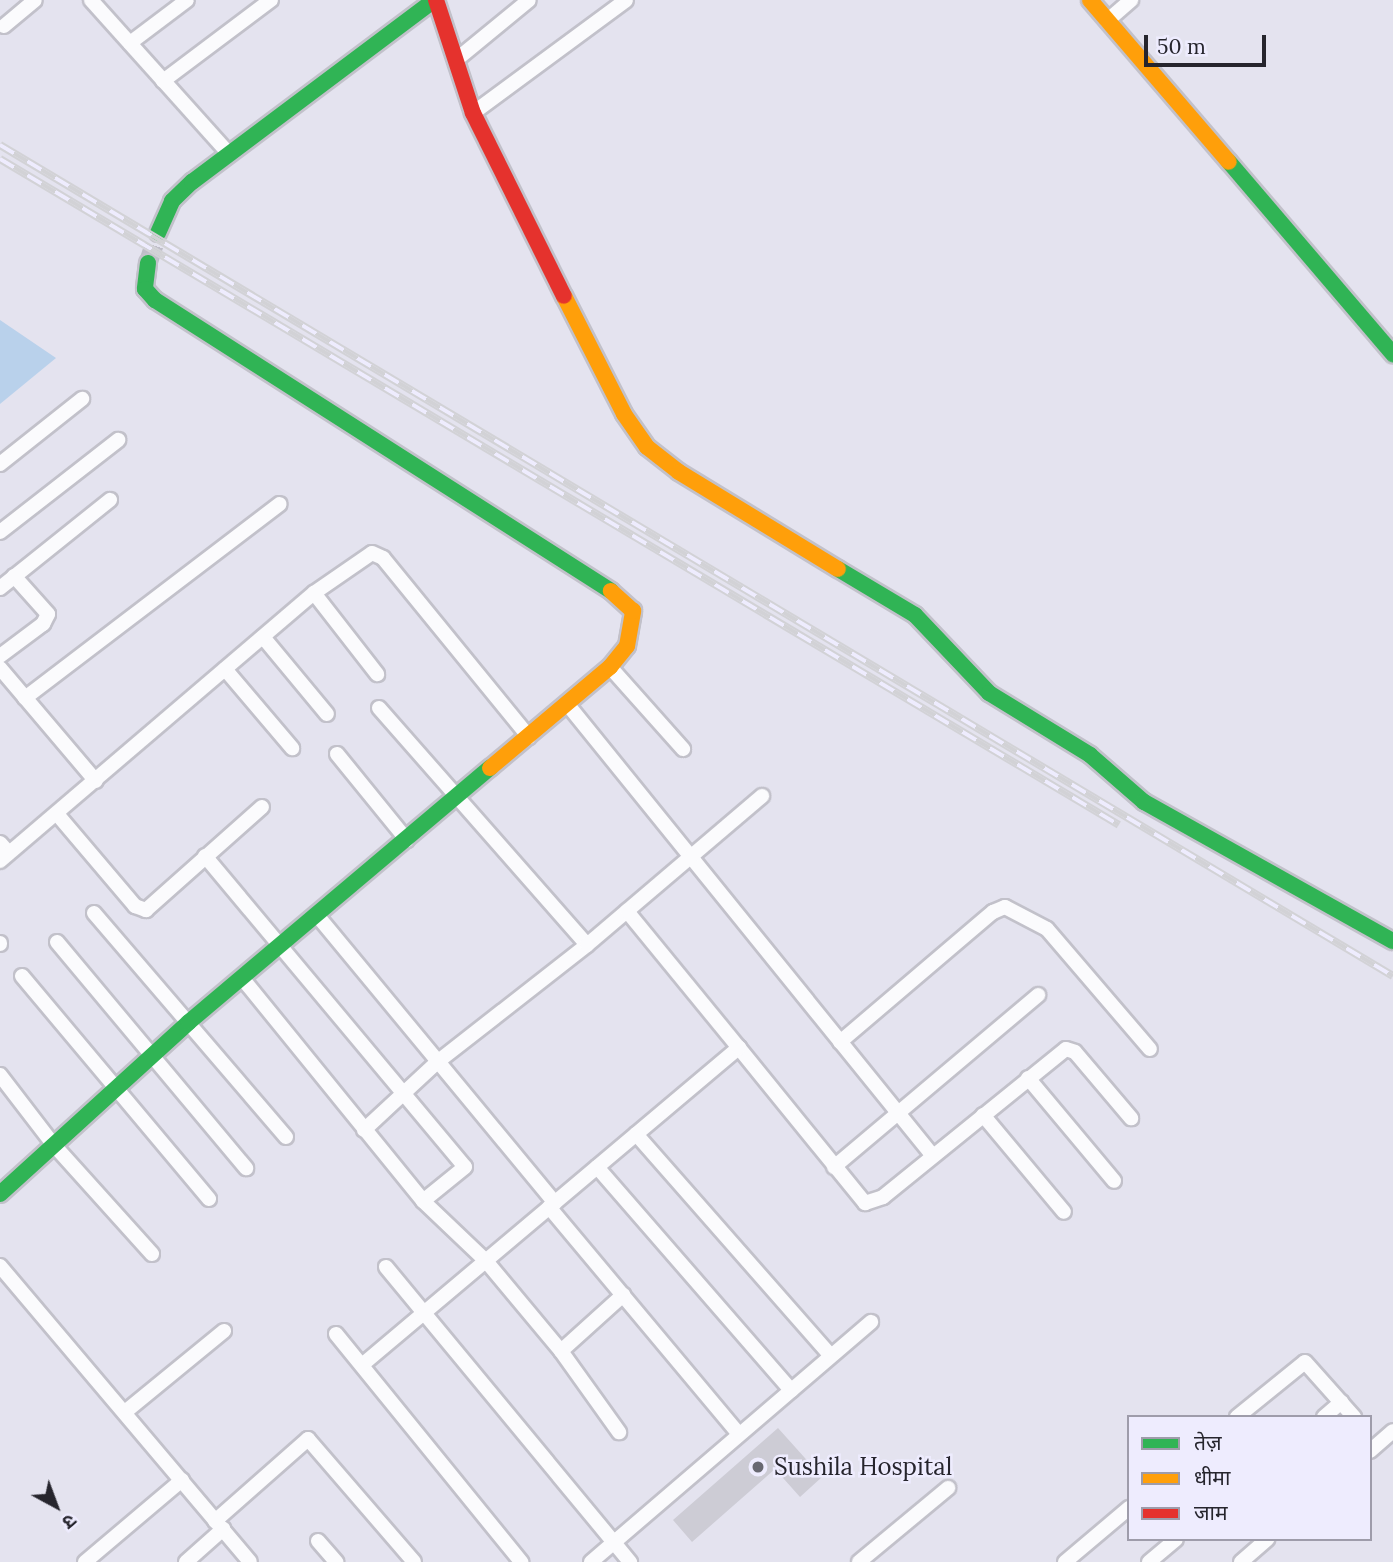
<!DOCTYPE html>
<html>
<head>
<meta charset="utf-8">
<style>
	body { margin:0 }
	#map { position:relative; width:1393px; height:1562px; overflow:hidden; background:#e4e3ef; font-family:Lora,"Noto Sans Devanagari",serif }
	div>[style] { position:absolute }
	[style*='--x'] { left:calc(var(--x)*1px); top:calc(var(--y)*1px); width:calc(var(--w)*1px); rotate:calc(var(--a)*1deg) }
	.water>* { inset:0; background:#b9d1eb }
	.building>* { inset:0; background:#cdccd5 }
	.secondary-tunnel>* { height:19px; margin-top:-9.5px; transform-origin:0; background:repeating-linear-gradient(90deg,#bebdc8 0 19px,transparent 0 29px) }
	.roads { filter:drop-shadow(2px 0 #c2c1ca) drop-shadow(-2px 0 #c2c1ca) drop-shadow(0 2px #c2c1ca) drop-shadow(0 -2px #c2c1ca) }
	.street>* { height:14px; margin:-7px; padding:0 7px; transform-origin:7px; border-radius:7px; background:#fbfbfd }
	.fast>* { height:16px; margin:-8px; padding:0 8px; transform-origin:8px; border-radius:8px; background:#30b455 }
	.slow>* { height:16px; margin:-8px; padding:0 8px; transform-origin:8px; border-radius:8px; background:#ff9f0a }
	.jam>* { height:16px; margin:-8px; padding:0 8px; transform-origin:8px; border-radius:8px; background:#e5322d }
	.rail>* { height:8px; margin-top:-4px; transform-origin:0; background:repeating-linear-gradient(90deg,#eeecfe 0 16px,#d2d2d6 0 32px); box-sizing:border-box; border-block:2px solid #d2d2d6 }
	.dots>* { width:19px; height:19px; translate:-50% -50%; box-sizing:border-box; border:4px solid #eeecfe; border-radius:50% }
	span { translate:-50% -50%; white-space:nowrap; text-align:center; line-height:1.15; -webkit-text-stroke:5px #eeecfe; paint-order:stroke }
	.poi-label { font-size:24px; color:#26252d }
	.left { translate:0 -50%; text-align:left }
	.legend { position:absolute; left:1127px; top:1415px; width:245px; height:126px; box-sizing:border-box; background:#eeecfe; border:2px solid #9e9caa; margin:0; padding:9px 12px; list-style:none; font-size:21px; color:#26252d }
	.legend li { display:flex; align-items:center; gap:14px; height:35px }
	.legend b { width:35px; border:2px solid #9e9caa }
	.north { position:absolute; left:21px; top:1471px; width:70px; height:70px; -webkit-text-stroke:5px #eeecfe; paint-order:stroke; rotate:139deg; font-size:19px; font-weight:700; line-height:28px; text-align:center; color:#26252d }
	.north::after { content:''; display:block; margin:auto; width:24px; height:32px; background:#26252d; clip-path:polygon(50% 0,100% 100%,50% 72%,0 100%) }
	.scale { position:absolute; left:1144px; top:35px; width:122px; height:32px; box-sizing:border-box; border:4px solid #26252d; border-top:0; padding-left:9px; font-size:21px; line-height:24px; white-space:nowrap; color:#26252d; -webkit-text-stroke:5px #eeecfe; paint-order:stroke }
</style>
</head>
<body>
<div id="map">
	<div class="water">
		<div style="clip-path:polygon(0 320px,56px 358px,0 404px)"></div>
	</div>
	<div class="building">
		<div style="clip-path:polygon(778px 1428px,822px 1477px,800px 1497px,775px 1469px,692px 1542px,673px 1520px)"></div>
	</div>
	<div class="secondary-tunnel">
		<div style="--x:148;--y:263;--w:32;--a:-72"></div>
	</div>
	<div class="roads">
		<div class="street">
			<div style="--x:91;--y:0;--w:207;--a:48.1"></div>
			<div style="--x:1107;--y:21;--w:32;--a:-41"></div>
			<div style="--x:4;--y:26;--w:40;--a:-40"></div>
			<div style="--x:130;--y:43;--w:71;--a:-37"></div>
			<div style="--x:456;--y:60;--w:94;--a:-39.4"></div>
			<div style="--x:163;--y:81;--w:135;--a:-36.9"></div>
			<div style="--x:473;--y:113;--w:190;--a:-36.4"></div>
			<div style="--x:0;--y:464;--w:105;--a:-38.4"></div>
			<div style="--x:0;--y:532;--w:150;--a:-37.9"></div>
			<div style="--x:0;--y:588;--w:141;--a:-38.7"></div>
			<div style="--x:314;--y:593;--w:103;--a:52.1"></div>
			<div style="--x:263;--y:637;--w:100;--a:50.3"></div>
			<div style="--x:0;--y:656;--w:54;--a:-36.7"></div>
			<div style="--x:43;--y:624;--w:11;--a:-63"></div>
			<div style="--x:48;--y:614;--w:51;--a:-131.8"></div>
			<div style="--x:610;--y:667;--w:110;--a:48.3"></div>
			<div style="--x:0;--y:668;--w:148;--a:49.7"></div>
			<div style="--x:225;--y:669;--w:104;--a:49.7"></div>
			<div style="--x:25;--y:698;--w:320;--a:-37.3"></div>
			<div style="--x:568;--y:705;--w:580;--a:51.02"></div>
			<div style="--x:379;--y:708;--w:315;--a:48.7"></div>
			<div style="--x:337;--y:754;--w:111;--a:50.9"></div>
			<div style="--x:57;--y:814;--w:121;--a:49.7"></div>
			<div style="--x:135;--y:906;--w:12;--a:20"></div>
			<div style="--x:146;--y:910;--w:155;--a:-41.6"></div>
			<div style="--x:0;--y:843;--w:13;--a:48"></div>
			<div style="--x:205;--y:856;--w:405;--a:50.1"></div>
			<div style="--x:465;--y:1167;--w:54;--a:141"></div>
			<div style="--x:0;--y:861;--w:413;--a:-40.5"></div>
			<div style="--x:314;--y:593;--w:70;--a:-34.6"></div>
			<div style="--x:372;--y:553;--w:12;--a:24"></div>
			<div style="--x:383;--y:558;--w:231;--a:50.8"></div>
			<div style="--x:94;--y:913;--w:295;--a:49.4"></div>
			<div style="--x:316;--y:914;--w:375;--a:50.4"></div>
			<div style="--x:57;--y:942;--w:295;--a:50.1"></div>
			<div style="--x:0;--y:943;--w:1;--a:90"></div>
			<div style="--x:22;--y:976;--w:291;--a:50"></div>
			<div style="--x:242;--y:978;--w:287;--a:50.9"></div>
			<div style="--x:423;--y:1201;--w:87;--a:43.6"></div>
			<div style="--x:486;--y:1261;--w:117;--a:50.2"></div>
			<div style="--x:561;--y:1351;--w:84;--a:-42.1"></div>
			<div style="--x:840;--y:1042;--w:201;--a:-40.4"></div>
			<div style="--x:993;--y:912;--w:13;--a:-23"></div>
			<div style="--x:1005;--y:907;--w:47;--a:27.6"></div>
			<div style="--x:1047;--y:929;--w:158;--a:49.4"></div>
			<div style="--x:739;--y:1048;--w:200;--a:50.9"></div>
			<div style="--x:865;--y:1203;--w:19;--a:-18"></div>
			<div style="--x:883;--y:1197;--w:235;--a:-39"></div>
			<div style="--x:1066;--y:1049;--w:9;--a:18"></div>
			<div style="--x:1075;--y:1052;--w:87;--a:49.7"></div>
			<div style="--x:0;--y:1075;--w:87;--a:52.5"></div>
			<div style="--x:53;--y:1144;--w:148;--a:48"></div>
			<div style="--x:1028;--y:1078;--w:134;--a:50.1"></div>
			<div style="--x:983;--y:1115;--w:126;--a:50.1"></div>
			<div style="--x:364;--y:1130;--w:98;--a:-42.9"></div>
			<div style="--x:436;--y:1063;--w:192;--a:-38"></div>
			<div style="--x:587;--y:945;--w:230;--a:-40.4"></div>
			<div style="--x:636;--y:1134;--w:295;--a:48.7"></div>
			<div style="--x:597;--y:1167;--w:296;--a:49"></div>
			<div style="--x:834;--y:1167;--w:267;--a:-40.1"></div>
			<div style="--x:549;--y:1207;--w:296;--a:50.1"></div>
			<div style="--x:0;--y:1266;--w:387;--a:49.8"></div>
			<div style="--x:386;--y:1267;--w:383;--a:50.4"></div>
			<div style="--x:336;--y:1334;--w:294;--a:50.9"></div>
			<div style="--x:561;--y:1351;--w:100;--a:54.4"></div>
			<div style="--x:362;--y:1365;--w:493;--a:-40.1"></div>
			<div style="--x:739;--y:1048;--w:177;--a:-129.3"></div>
			<div style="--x:125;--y:1412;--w:128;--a:-39.3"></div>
			<div style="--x:1237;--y:1417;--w:87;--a:-39"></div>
			<div style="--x:1305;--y:1362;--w:74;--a:48.3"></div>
			<div style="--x:1324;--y:1417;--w:23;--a:-41"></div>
			<div style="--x:1370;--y:1451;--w:30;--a:-41"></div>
			<div style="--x:215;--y:1521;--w:124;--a:-41.4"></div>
			<div style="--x:308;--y:1439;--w:162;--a:49.2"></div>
			<div style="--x:318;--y:1541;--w:28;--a:49"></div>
			<div style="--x:85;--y:1562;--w:127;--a:-40.2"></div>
			<div style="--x:186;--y:1562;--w:50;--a:-41.7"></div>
			<div style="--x:591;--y:1562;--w:369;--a:-40.6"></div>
			<div style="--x:859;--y:1562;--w:116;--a:-39.7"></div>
			<div style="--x:1065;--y:1562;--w:84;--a:-40.2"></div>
			<div style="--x:1149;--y:1562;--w:35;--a:-40"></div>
			<div style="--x:1241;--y:1562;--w:35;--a:-41"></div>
		</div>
		<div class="fast">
			<div style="--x:1229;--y:162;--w:253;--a:49.5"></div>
			<div style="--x:158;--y:233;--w:35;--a:-66"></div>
			<div style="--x:172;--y:201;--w:28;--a:-44"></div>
			<div style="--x:192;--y:182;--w:303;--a:-36.9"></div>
			<div style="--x:148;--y:263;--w:26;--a:97"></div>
			<div style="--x:145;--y:289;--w:15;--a:48"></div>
			<div style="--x:155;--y:300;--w:541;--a:32.54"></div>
			<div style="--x:838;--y:569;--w:90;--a:30.9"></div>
			<div style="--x:915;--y:615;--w:108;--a:46.5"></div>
			<div style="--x:989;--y:693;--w:119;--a:31.5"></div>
			<div style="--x:1090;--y:755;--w:72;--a:41"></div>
			<div style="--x:1144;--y:802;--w:285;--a:29.2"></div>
			<div style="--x:0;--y:1194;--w:256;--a:-42.3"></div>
			<div style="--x:189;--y:1022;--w:394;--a:-40.2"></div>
		</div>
		<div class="slow">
			<div style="--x:1090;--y:0;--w:213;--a:49.4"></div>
			<div style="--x:564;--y:296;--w:132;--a:63"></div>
			<div style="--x:624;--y:414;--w:40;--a:55.1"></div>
			<div style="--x:647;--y:447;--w:41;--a:38"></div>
			<div style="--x:679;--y:472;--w:186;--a:31.4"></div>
			<div style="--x:490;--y:768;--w:157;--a:-40.1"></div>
			<div style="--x:610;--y:667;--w:27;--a:-51"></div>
			<div style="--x:627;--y:646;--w:36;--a:-80"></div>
			<div style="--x:633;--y:611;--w:30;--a:-138"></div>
		</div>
		<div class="jam">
			<div style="--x:436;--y:0;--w:119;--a:71.9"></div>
			<div style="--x:473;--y:113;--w:204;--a:63.6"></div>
		</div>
	</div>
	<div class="rail">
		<div style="--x:0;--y:145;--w:1622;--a:30.82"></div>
		<div style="--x:0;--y:159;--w:1302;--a:30.76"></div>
	</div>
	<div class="dots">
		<div style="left:758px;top:1467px;background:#686871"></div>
	</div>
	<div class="poi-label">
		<span class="left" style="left:774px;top:1467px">Sushila Hospital</span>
	</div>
	<ul class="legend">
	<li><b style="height:9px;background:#30b455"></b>तेज़</li>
	<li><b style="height:9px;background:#ff9f0a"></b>धीमा</li>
	<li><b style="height:9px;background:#e5322d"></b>जाम</li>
	</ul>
	<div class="north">उ</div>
	<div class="scale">50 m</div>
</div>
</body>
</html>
